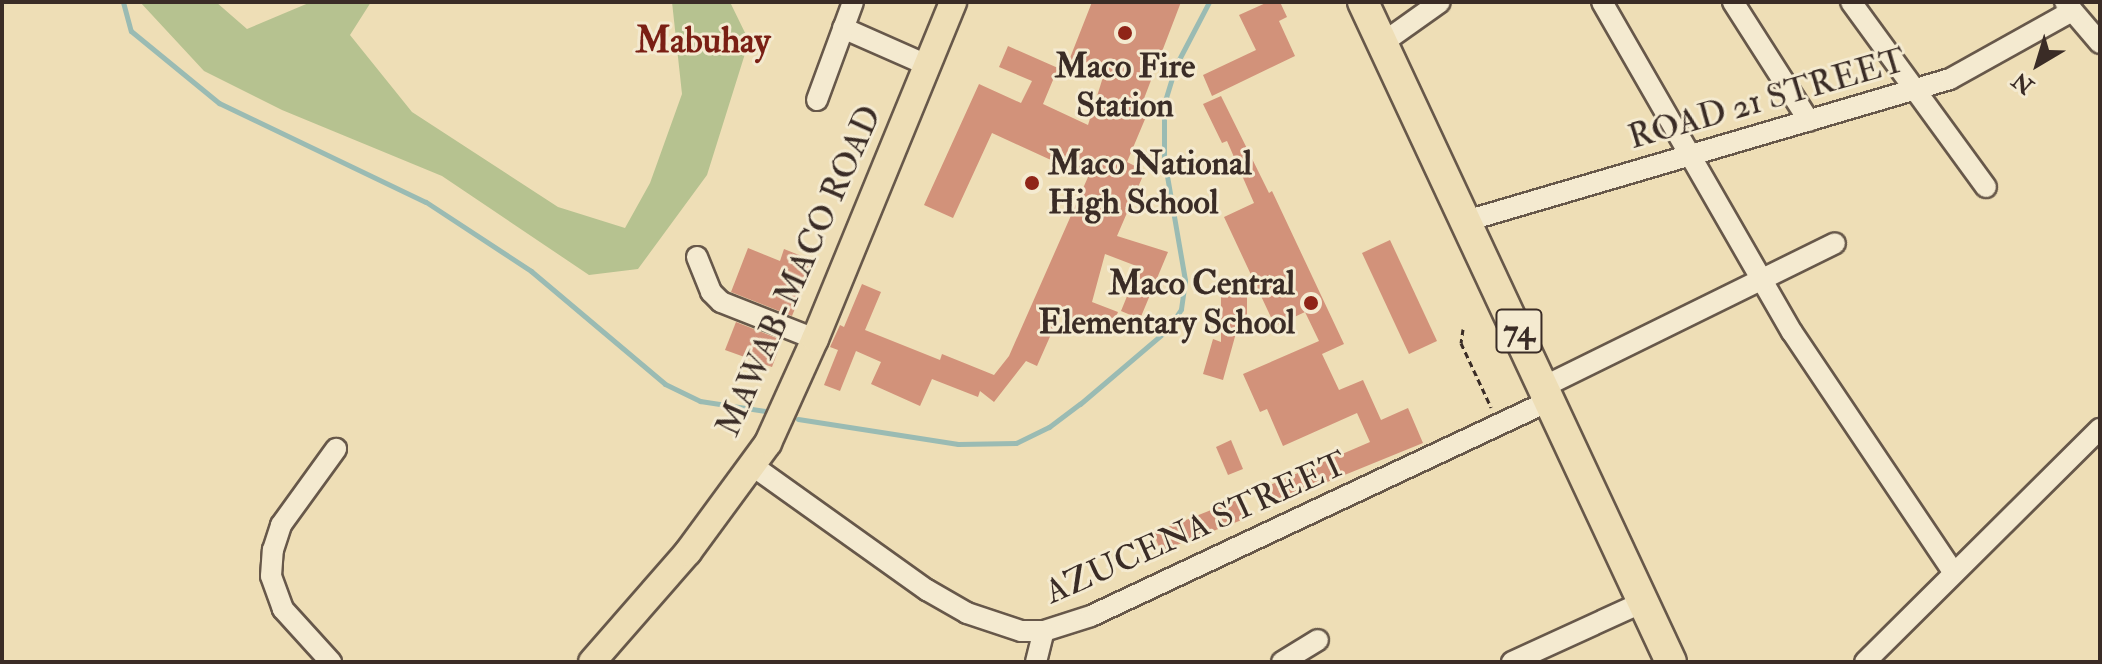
<!DOCTYPE html>
<html>
<head>
<meta charset="utf-8">
<style>
	body { margin:0 }
	#map { position:relative; width:2102px; height:664px; overflow:hidden; background:#eedeb6; font-family:"IM FELL Double Pica",serif }
	div>[style] { position:absolute }
	[style*='--x'] { left:calc(var(--x)*1px); top:calc(var(--y)*1px); width:calc(var(--w)*1px); rotate:calc(var(--a)*1deg) }
	.green>* { inset:0; background:#b6c290 }
	.stream>* { height:5px; margin:-2.5px; padding:0 2.5px; transform-origin:2.5px; border-radius:2.5px; background:#9abbb3 }
	.building>* { inset:0; background:#d2927a }
	.path>* { height:3px; margin-top:-1.5px; transform-origin:0; background:repeating-linear-gradient(90deg,#3a2c26 0 6px,transparent 0 10px) }
	.roads { filter:drop-shadow(2px 0 #67584a) drop-shadow(-2px 0 #67584a) drop-shadow(0 2px #67584a) drop-shadow(0 -2px #67584a) }
	.minor>* { height:20px; margin:-10px; padding:0 10px; transform-origin:10px; border-radius:10px; background:#f4ead0 }
	.major>* { height:26px; margin:-13px; padding:0 13px; transform-origin:13px; border-radius:13px; background:#eedeb6 }
	.highway>* { height:30px; margin:-15px; padding:0 15px; transform-origin:15px; border-radius:15px; background:#eedeb6 }
	.dots>* { width:22px; height:22px; translate:-50% -50%; box-sizing:border-box; border:4px solid #f4ead0; border-radius:50% }
	span { translate:-50% -50%; white-space:nowrap; text-align:center; line-height:1.15; -webkit-text-stroke:6px #f4ead0; paint-order:stroke }
	.shield-label span { padding:2px 6px; background:#f4ead0; border:2px solid; border-radius:6px; -webkit-text-stroke-width:0 }
	.shield-label { font-size:32px; color:#3a2c26; font-weight:700 }
	.poi-label { font-size:34px; color:#3a2c26; font-weight:700 }
	.left { translate:0 -50%; text-align:left }
	.right { translate:-100% -50%; text-align:right }
	.street-label { font-size:34px; color:#3a2c26 }
	.neighbourhood-label { font-size:36px; color:#7a1f14; font-weight:700 }
	.frame { position:absolute; inset:0; border:4px solid #3a2c26; pointer-events:none }
	.north { position:absolute; left:1998px; top:24px; width:80px; height:80px; -webkit-text-stroke:6px #f4ead0; paint-order:stroke; rotate:218deg; font-size:22px; font-weight:700; line-height:32px; text-align:center; color:#3a2c26 }
	.north::after { content:''; display:block; margin:auto; width:28px; height:36px; background:#3a2c26; clip-path:polygon(50% 0,100% 100%,50% 72%,0 100%) }
</style>
</head>
<body>
<div id="map">
	<div class="green">
		<div style="clip-path:polygon(140px 2px,216px 2px,247px 29px,311px 2px,371px 2px,350px 35px,412px 112px,558px 207px,625px 228px,650px 183px,682px 94px,672px 2px,730px 2px,749px 41px,707px 175px,638px 269px,589px 275px,442px 176px,282px 110px,204px 71px)"></div>
	</div>
	<div class="stream">
		<div style="--x:123;--y:2;--w:30;--a:75"></div>
		<div style="--x:131;--y:31;--w:114;--a:39.3"></div>
		<div style="--x:219;--y:103;--w:229;--a:25.6"></div>
		<div style="--x:426;--y:202;--w:126;--a:33.3"></div>
		<div style="--x:531;--y:271;--w:175;--a:40.1"></div>
		<div style="--x:665;--y:384;--w:39;--a:26"></div>
		<div style="--x:700;--y:401;--w:66;--a:8.7"></div>
		<div style="--x:798;--y:419;--w:162;--a:8.9"></div>
		<div style="--x:958;--y:444;--w:58;--a:-1"></div>
		<div style="--x:1016;--y:443;--w:37;--a:-26"></div>
		<div style="--x:1049;--y:427;--w:39;--a:-37"></div>
		<div style="--x:1080;--y:404;--w:114;--a:-40.4"></div>
		<div style="--x:1167;--y:330;--w:25;--a:-56"></div>
		<div style="--x:1181;--y:309;--w:29;--a:-82"></div>
		<div style="--x:1185;--y:280;--w:124;--a:-99.8"></div>
		<div style="--x:1164;--y:158;--w:54;--a:-90"></div>
		<div style="--x:1164;--y:104;--w:39;--a:-73"></div>
		<div style="--x:1175;--y:67;--w:73;--a:-62.4"></div>
	</div>
	<div class="building">
		<div style="clip-path:polygon(1092px 2px,1181px 2px,1140px 109px,1148px 112px,1127px 162px,1145px 171px,1117px 236px,1168px 252px,1140px 319px,1121px 311px,1139px 267px,1105px 254px,1092px 302px,1118px 312px,1109px 334px,1060px 314px,1037px 366px,1026px 361px,994px 402px,980px 391px,978px 397px,932px 379px,920px 406px,871px 384px,881px 362px,856px 351px,840px 391px,824px 385px,838px 350px,830px 347px,840px 325px,844px 327px,862px 284px,881px 292px,865px 330px,940px 360px,942px 354px,994px 375px,1009px 356px,1088px 177px,992px 133px,953px 218px,924px 205px,979px 84px,1021px 103px,1032px 81px,999px 67px,1008px 46px,1058px 68px,1043px 104px,1088px 125px,1103px 77px,1068px 63px)"></div>
		<div style="clip-path:polygon(1268px 2px,1280px 2px,1287px 17px,1279px 21px,1295px 56px,1212px 96px,1203px 75px,1256px 50px,1239px 15px)"></div>
		<div style="clip-path:polygon(1221px 96px,1269px 193px,1272px 191px,1344px 344px,1322px 354px,1339px 390px,1363px 380px,1381px 420px,1408px 408px,1423px 443px,1271px 505px,1263px 488px,1370px 442px,1357px 413px,1283px 446px,1267px 409px,1260px 412px,1243px 374px,1319px 341px,1305px 312px,1275px 326px,1224px 217px,1254px 203px,1227px 141px,1222px 143px,1203px 104px)"></div>
		<div style="clip-path:polygon(1390px 240px,1437px 341px,1409px 354px,1362px 253px)"></div>
		<div style="clip-path:polygon(748px 248px,780px 261px,784px 249px,814px 261px,792px 316px,731px 292px)"></div>
		<div style="clip-path:polygon(1221px 282px,1247px 282px,1247px 333px,1236px 333px,1223px 380px,1203px 374px,1213px 339px,1221px 342px)"></div>
		<div style="clip-path:polygon(736px 322px,782px 340px,772px 367px,725px 350px)"></div>
		<div style="clip-path:polygon(1231px 440px,1243px 469px,1228px 475px,1216px 447px)"></div>
		<div style="clip-path:polygon(1239px 499px,1247px 518px,1161px 551px,1153px 533px)"></div>
	</div>
	<div class="path">
		<div style="--x:1463;--y:329;--w:14;--a:98"></div>
		<div style="--x:1461;--y:343;--w:71;--a:64.9"></div>
	</div>
	<div class="roads">
		<div class="minor">
			<div style="--x:1602;--y:2;--w:381;--a:60.1"></div>
			<div style="--x:1792;--y:332;--w:290;--a:56.1"></div>
			<div style="--x:1733;--y:2;--w:141;--a:57.4"></div>
			<div style="--x:1851;--y:2;--w:229;--a:53.9"></div>
			<div style="--x:2065;--y:2;--w:54;--a:49.5"></div>
			<div style="--x:843;--y:28;--w:92;--a:23.8"></div>
			<div style="--x:1381;--y:44;--w:72;--a:-35.4"></div>
			<div style="--x:817;--y:100;--w:104;--a:-69.8"></div>
			<div style="--x:1466;--y:221;--w:504;--a:-16.35"></div>
			<div style="--x:1950;--y:79;--w:140;--a:-29.1"></div>
			<div style="--x:697;--y:257;--w:38;--a:68"></div>
			<div style="--x:711;--y:292;--w:14;--a:45"></div>
			<div style="--x:721;--y:302;--w:101;--a:21.5"></div>
			<div style="--x:1545;--y:386;--w:323;--a:-26.2"></div>
			<div style="--x:753;--y:466;--w:214;--a:35.5"></div>
			<div style="--x:927;--y:590;--w:46;--a:29.9"></div>
			<div style="--x:967;--y:613;--w:57;--a:18.4"></div>
			<div style="--x:1021;--y:631;--w:23;--a:0"></div>
			<div style="--x:1044;--y:631;--w:49;--a:-17.7"></div>
			<div style="--x:1091;--y:616;--w:508;--a:-25.15"></div>
			<div style="--x:331;--y:662;--w:72;--a:-132.2"></div>
			<div style="--x:283;--y:609;--w:35;--a:-110"></div>
			<div style="--x:271;--y:576;--w:26;--a:-86"></div>
			<div style="--x:273;--y:550;--w:26;--a:-72"></div>
			<div style="--x:281;--y:525;--w:94;--a:-54.1"></div>
			<div style="--x:1036;--y:662;--w:32;--a:-76"></div>
			<div style="--x:1282;--y:662;--w:42;--a:-31.4"></div>
			<div style="--x:1512;--y:662;--w:144;--a:-24.6"></div>
			<div style="--x:1865;--y:662;--w:331;--a:-44.8"></div>
		</div>
		<div class="major">
			<div style="--x:592;--y:662;--w:146;--a:-48.9"></div>
			<div style="--x:688;--y:552;--w:135;--a:-53.7"></div>
			<div style="--x:768;--y:443;--w:114;--a:-65.7"></div>
			<div style="--x:815;--y:339;--w:364;--a:-67.7"></div>
		</div>
		<div class="highway">
			<div style="--x:1363;--y:2;--w:728;--a:64.98"></div>
		</div>
	</div>
	<div class="dots">
		<div style="left:1125px;top:33px;background:#8f2418"></div>
		<div style="left:1032px;top:183px;background:#8f2418"></div>
		<div style="left:1311px;top:303px;background:#8f2418"></div>
	</div>
	<div class="shield-label">
		<span style="left:1519px;top:331px">74</span>
	</div>
	<div class="poi-label">
		<span style="left:1125px;top:86px">Maco Fire<br>Station</span>
		<span class="left" style="left:1048px;top:183px">Maco National<br>High School</span>
		<span class="right" style="left:1295px;top:303px">Maco Central<br>Elementary School</span>
	</div>
	<div class="street-label">
		<span style="left:1767px;top:99px;rotate:-16deg">ROAD 21 STREET</span>
		<span style="left:799px;top:271px;rotate:-66deg">MAWAB-MACO ROAD</span>
		<span style="left:1196px;top:528px;rotate:-24deg">AZUCENA STREET</span>
	</div>
	<div class="neighbourhood-label">
		<span style="left:703px;top:41px">Mabuhay</span>
	</div>
	<div class="frame"></div>
	<div class="north">N</div>
</div>
</body>
</html>
